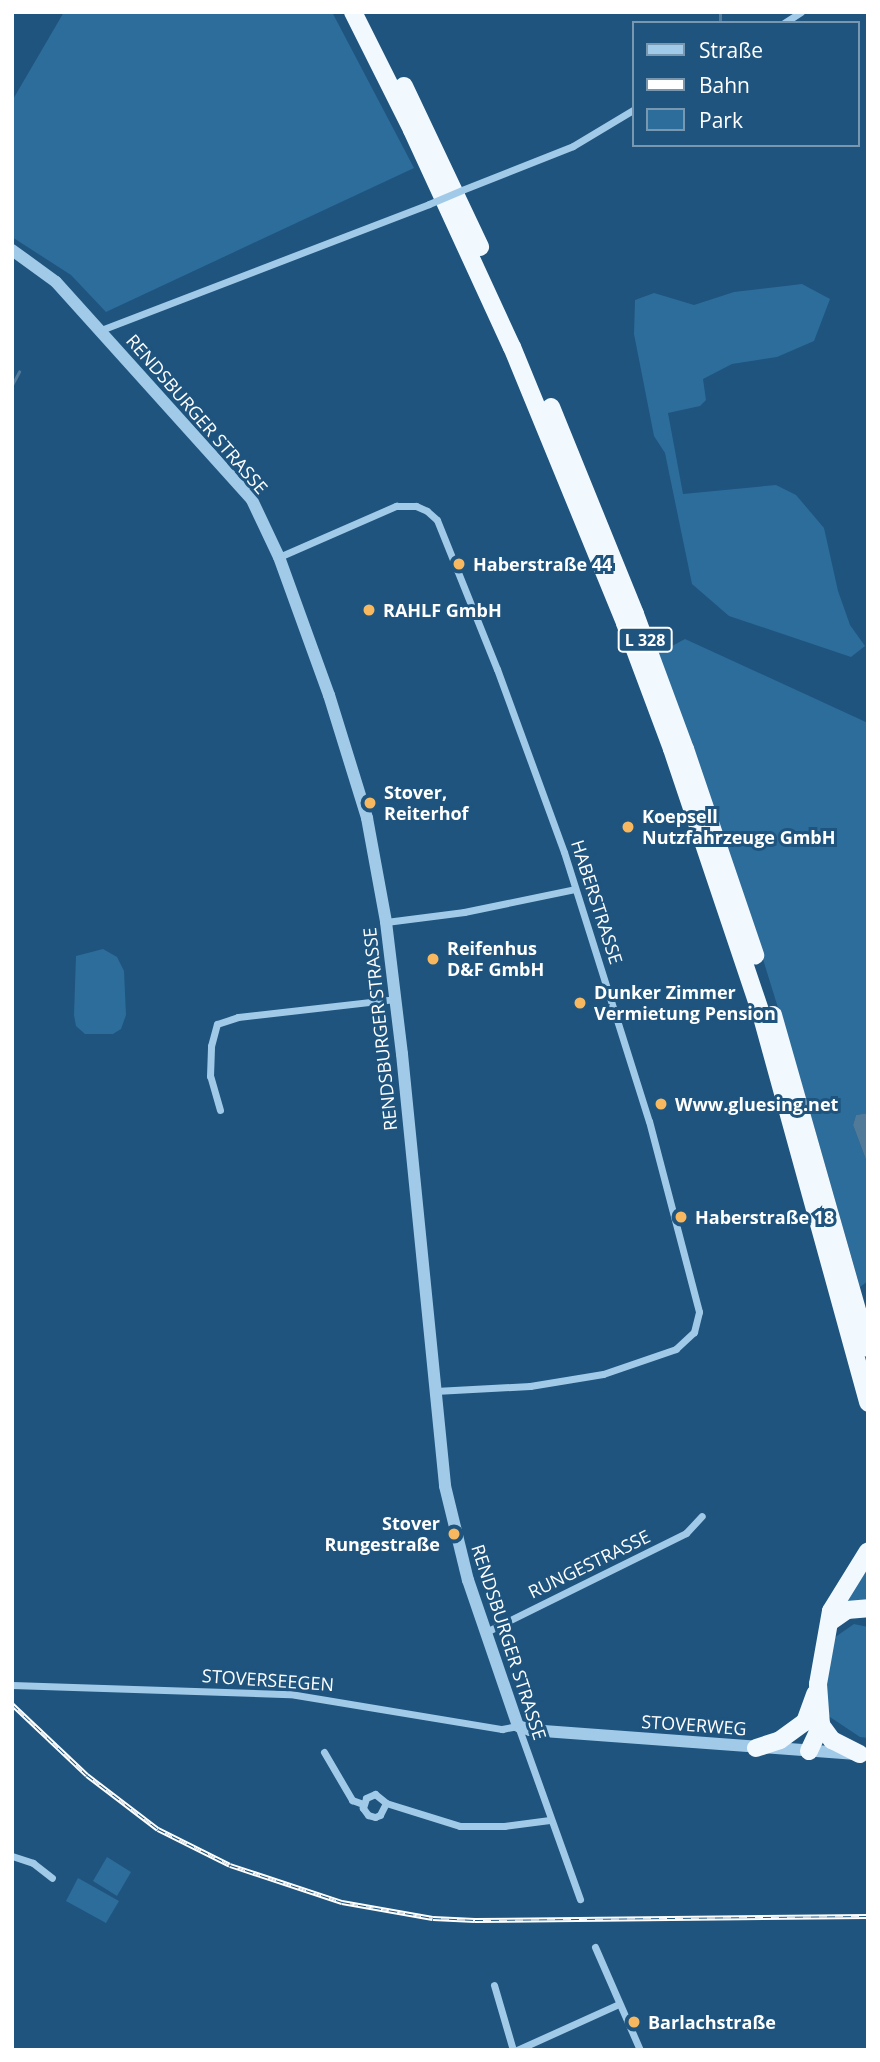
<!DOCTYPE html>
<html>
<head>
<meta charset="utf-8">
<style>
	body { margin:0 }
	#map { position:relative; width:880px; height:2062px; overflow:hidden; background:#1e547e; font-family:"Open Sans",sans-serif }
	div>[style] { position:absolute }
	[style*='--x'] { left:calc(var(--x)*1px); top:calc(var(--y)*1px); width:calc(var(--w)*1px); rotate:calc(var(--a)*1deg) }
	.green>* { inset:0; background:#2d6d9b }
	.water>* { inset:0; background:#517998 }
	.stream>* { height:2.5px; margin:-1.25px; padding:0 1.25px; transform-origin:1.25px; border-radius:1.25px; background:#517998 }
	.minor>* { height:7px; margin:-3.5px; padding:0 3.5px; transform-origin:3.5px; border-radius:3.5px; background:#a1cae8 }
	.tertiary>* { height:12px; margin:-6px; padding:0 6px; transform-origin:6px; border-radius:6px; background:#a1cae8 }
	.trunk>* { height:18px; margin:-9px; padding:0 9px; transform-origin:9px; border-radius:9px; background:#f1f8fe }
	.rail>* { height:5px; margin-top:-2.5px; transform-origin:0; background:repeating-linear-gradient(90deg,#1e547e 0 8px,#fff 0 16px); box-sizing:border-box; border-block:2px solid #fff }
	.minor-bridge>* { height:7px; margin:-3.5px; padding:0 3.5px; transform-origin:3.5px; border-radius:3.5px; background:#a1cae8 }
	.dots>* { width:19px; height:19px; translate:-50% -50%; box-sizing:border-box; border:4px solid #1e547e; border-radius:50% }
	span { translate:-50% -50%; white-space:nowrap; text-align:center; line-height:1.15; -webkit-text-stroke:6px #1e547e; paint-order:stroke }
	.shield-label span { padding:2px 5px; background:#1e547e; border:2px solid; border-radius:5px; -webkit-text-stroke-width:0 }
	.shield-label { font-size:16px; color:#fff; font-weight:700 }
	.street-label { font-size:18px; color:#fff }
	.poi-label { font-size:18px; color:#fff; font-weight:700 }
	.left { translate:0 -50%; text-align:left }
	.right { translate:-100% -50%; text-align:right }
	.frame { position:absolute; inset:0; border:14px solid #fff; pointer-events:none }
	.legend { position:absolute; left:632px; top:21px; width:228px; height:126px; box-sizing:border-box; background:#1e547e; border:2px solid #7898b2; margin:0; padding:9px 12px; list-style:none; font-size:21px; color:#fff }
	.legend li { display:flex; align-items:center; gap:14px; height:35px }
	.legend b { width:35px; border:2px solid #7898b2 }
</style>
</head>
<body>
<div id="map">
	<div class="green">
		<div style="clip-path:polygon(64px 12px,332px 12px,414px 168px,106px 312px,71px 275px,12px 237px,12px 101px)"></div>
		<div style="clip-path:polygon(802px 284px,830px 299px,814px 341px,777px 357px,732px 364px,703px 379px,706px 400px,700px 406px,668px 413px,683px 494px,776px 485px,796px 495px,824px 528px,838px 591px,850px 625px,865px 646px,851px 657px,729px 616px,692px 584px,665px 453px,654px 436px,634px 334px,635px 300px,654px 293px,694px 305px,734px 292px)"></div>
		<div style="clip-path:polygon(685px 639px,868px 723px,868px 1113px,856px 1115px,853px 1125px,868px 1165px,868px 1281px,860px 1287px,808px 1105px,758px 943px,657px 654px)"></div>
		<div style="clip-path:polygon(103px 949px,117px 957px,124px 971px,126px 1015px,121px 1029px,113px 1034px,85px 1034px,76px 1026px,74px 1015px,76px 956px)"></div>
		<div style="clip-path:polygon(868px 1561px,868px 1603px,841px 1609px)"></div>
		<div style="clip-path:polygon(854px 1624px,868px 1627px,868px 1738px,860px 1737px,824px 1713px,831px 1640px)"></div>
		<div style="clip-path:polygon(107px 1857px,131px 1872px,117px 1896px,93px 1881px)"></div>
		<div style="clip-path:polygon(78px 1878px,119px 1901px,106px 1923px,66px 1901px)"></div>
	</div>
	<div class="water">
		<div style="clip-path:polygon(868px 1113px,868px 1165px,853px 1125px,856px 1115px)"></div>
	</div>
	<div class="stream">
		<div style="--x:720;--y:23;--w:11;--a:-90"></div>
		<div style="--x:12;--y:385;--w:15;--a:-62"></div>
	</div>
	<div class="minor">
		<div style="--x:784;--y:23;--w:20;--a:-33"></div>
		<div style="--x:462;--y:190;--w:119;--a:-21.6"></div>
		<div style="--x:573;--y:146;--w:70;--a:-31"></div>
		<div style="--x:101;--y:330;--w:351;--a:-21"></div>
		<div style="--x:279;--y:557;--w:128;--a:-23.6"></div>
		<div style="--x:396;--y:506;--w:20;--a:0"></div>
		<div style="--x:416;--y:506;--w:12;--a:24"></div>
		<div style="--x:427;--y:511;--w:13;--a:42"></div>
		<div style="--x:437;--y:520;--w:161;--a:68.1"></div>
		<div style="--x:497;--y:669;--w:195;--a:69.9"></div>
		<div style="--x:564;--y:852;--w:282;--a:72.5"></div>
		<div style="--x:649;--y:1121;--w:197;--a:75.3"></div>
		<div style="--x:699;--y:1312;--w:21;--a:104"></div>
		<div style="--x:694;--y:1332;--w:25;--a:137"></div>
		<div style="--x:676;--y:1349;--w:77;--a:161.1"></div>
		<div style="--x:603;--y:1374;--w:74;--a:170.7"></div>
		<div style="--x:530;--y:1386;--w:95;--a:177"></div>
		<div style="--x:386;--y:922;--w:79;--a:-7.3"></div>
		<div style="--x:464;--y:912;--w:113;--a:-11.7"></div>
		<div style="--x:220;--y:1110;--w:35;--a:-106"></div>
		<div style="--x:210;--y:1076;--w:30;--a:-88"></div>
		<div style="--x:211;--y:1046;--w:23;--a:-75"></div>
		<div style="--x:217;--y:1024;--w:22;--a:-18"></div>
		<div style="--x:238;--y:1017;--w:158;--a:-6.5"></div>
		<div style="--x:486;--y:1632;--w:223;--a:-26.3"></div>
		<div style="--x:686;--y:1533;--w:23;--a:-47"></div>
		<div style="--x:12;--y:1685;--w:278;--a:1.9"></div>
		<div style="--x:290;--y:1694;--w:215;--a:9.4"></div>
		<div style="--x:502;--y:1729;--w:16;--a:-11"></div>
		<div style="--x:518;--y:1726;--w:184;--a:70.3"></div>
		<div style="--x:324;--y:1752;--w:56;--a:59.7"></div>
		<div style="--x:352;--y:1800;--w:12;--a:20"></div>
		<div style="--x:386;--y:1803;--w:13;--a:117"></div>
		<div style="--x:380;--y:1815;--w:5;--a:158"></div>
		<div style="--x:375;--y:1817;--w:7;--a:-164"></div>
		<div style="--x:368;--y:1815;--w:9;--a:-126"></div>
		<div style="--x:363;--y:1808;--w:10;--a:-73"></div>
		<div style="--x:366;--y:1798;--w:10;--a:-24"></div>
		<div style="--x:375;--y:1794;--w:14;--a:39"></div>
		<div style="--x:386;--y:1803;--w:77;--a:17.3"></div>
		<div style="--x:460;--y:1826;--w:44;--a:0"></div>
		<div style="--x:504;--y:1826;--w:46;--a:-7.4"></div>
		<div style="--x:12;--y:1856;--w:22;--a:18"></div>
		<div style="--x:33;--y:1863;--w:24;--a:38"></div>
		<div style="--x:595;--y:1947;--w:112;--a:66.4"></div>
		<div style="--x:494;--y:1985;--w:68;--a:73.7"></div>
		<div style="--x:517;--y:2050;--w:112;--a:-24.3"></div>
	</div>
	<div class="tertiary">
		<div style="--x:12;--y:250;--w:54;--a:36"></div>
		<div style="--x:56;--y:282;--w:293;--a:48"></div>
		<div style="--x:252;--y:500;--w:63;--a:64.7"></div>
		<div style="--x:279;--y:557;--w:147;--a:70.1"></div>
		<div style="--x:329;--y:695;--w:129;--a:72.8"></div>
		<div style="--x:367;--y:818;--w:106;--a:79.6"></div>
		<div style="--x:386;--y:922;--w:133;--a:83.1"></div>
		<div style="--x:402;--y:1054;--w:434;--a:84.3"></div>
		<div style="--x:445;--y:1486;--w:97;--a:76.3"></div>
		<div style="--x:468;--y:1580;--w:154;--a:71.1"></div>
		<div style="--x:518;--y:1726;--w:13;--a:18"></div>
		<div style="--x:530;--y:1730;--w:324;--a:4.2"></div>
	</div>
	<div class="trunk">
		<div style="--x:353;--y:12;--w:132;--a:63.4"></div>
		<div style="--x:412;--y:130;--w:239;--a:65.3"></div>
		<div style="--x:512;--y:347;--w:298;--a:67.7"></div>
		<div style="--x:625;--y:623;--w:134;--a:69.5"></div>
		<div style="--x:672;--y:749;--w:283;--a:71.4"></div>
		<div style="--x:762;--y:1017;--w:400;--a:74.6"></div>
		<div style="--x:404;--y:86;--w:178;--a:64.7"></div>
		<div style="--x:551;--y:407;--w:223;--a:67.9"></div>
		<div style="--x:635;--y:614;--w:144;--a:69.7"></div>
		<div style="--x:685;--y:749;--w:218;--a:71.2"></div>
		<div style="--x:773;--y:1015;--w:346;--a:74.1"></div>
		<div style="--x:830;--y:1622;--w:21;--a:-35"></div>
		<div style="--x:847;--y:1610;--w:21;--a:-5"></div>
		<div style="--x:821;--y:1725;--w:19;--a:54"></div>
		<div style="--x:832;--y:1740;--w:31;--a:27"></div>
		<div style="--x:756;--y:1748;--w:25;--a:-18"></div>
		<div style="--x:780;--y:1740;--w:31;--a:-36"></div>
		<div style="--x:805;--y:1722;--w:30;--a:-70"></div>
		<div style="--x:809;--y:1751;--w:29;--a:-65"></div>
		<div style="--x:821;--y:1725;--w:41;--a:-94.2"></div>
		<div style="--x:818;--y:1684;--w:74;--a:-79.9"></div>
		<div style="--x:831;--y:1611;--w:70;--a:-58.3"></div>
	</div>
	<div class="rail">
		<div style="--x:12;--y:1704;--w:103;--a:43.4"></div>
		<div style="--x:87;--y:1775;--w:89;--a:37.3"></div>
		<div style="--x:158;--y:1829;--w:80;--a:26.6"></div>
		<div style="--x:230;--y:1865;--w:118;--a:18.3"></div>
		<div style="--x:342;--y:1902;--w:92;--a:10"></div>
		<div style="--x:433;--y:1918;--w:42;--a:2.7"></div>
		<div style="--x:475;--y:1920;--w:393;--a:-0.6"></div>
	</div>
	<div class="minor-bridge">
		<div style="--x:429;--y:204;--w:36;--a:-23"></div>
	</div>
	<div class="dots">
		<div style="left:459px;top:564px;background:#f7b860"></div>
		<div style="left:369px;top:610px;background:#f7b860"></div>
		<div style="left:370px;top:803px;background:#f7b860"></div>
		<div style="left:628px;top:827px;background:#f7b860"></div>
		<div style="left:433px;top:959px;background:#f7b860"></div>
		<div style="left:580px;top:1003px;background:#f7b860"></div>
		<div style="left:661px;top:1104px;background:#f7b860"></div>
		<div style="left:681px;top:1217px;background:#f7b860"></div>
		<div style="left:454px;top:1534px;background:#f7b860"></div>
		<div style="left:634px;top:2022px;background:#f7b860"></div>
	</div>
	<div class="shield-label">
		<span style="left:645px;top:640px">L 328</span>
	</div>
	<div class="street-label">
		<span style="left:197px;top:414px;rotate:49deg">RENDSBURGER STRASSE</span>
		<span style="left:597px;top:902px;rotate:72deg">HABERSTRASSE</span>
		<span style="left:380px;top:1029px;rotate:-96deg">RENDSBURGER STRASSE</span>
		<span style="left:589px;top:1564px;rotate:-26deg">RUNGESTRASSE</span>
		<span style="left:509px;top:1642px;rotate:72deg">RENDSBURGER STRASSE</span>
		<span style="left:268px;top:1680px;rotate:4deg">STOVERSEEGEN</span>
		<span style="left:694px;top:1725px;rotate:4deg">STOVERWEG</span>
	</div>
	<div class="poi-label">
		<span class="left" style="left:473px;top:564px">Haberstraße 44</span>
		<span class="left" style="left:383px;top:610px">RAHLF GmbH</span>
		<span class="left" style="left:384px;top:803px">Stover,<br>Reiterhof</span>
		<span class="left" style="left:642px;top:827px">Koepsell<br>Nutzfahrzeuge GmbH</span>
		<span class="left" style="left:447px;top:959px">Reifenhus<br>D&amp;F GmbH</span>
		<span class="left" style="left:594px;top:1003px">Dunker Zimmer<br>Vermietung Pension</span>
		<span class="left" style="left:675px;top:1104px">Www.gluesing.net</span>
		<span class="left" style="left:695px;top:1217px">Haberstraße 18</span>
		<span class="right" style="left:440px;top:1534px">Stover<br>Rungestraße</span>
		<span class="left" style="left:648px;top:2022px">Barlachstraße</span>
	</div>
	<div class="frame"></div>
	<ul class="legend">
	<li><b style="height:9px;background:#a1cae8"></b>Straße</li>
	<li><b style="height:9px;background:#fff"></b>Bahn</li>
	<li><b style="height:19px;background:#2d6d9b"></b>Park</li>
	</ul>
</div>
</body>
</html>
